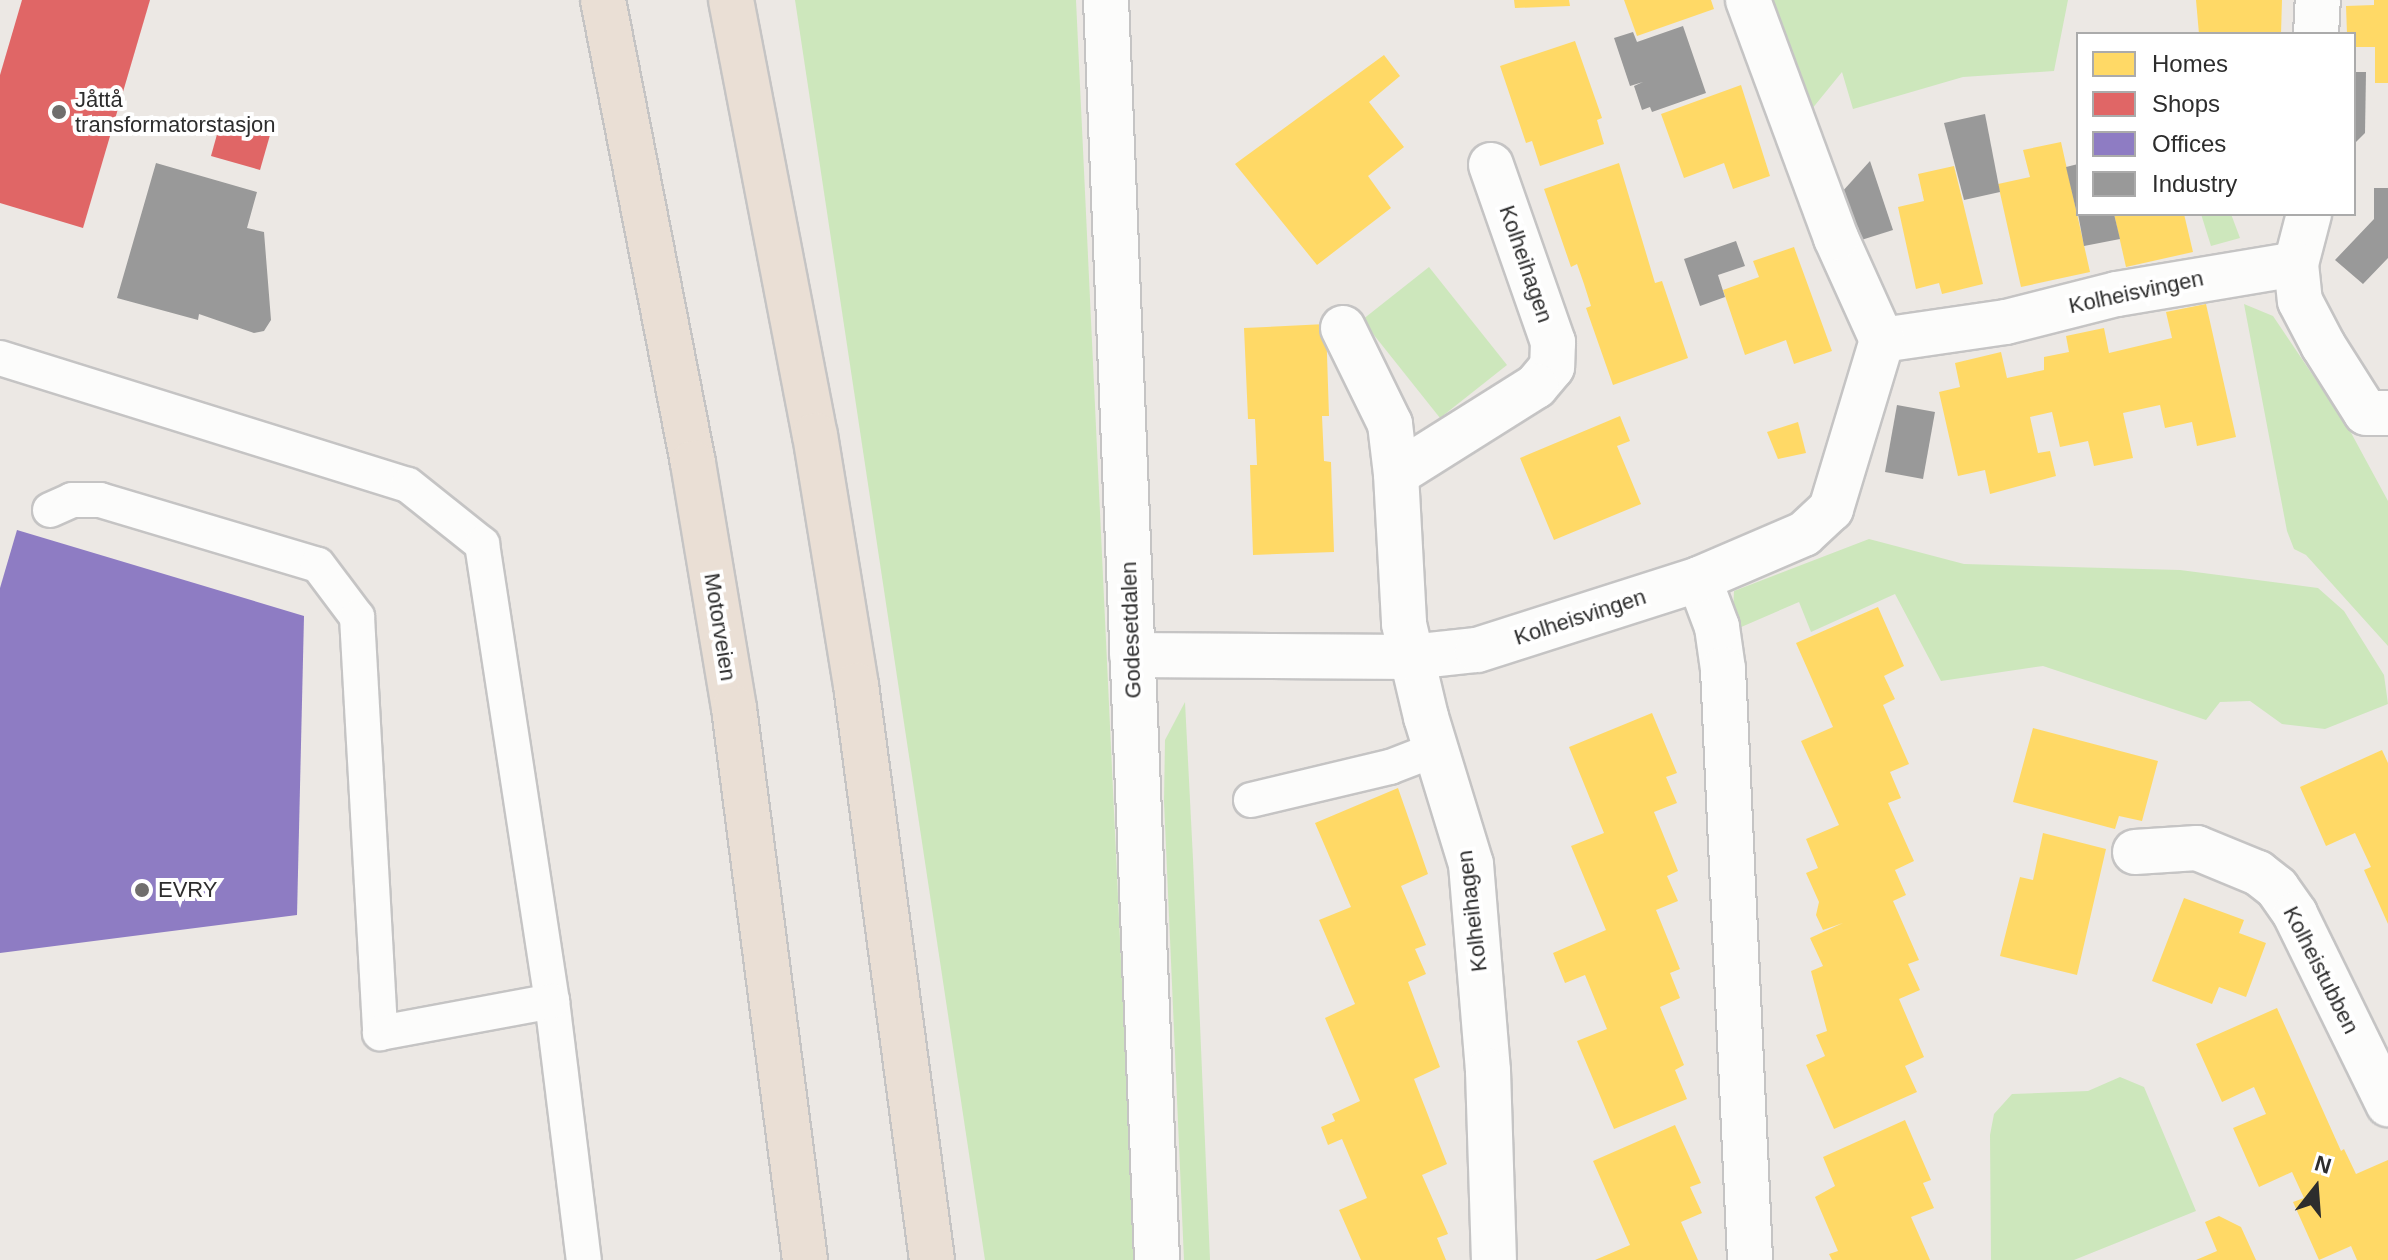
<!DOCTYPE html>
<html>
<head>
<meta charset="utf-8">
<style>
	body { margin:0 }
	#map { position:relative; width:2388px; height:1260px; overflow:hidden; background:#ece8e4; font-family:Helvetica,sans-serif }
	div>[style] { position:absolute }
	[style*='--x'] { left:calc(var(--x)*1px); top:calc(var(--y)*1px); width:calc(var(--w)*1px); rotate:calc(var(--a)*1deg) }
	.green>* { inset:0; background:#cde7bc }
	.homes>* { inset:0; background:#ffd966 }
	.shops>* { inset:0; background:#e06666 }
	.offices>* { inset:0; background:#8e7cc3 }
	.industry>* { inset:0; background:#999 }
	.roads { filter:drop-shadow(2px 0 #c5c4c4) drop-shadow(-2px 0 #c5c4c4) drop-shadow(0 2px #c5c4c4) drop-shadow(0 -2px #c5c4c4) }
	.lane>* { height:34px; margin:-17px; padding:0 17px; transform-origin:17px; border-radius:17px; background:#fcfcfb }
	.street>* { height:44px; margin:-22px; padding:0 22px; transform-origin:22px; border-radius:22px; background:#fcfcfb }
	.secondary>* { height:44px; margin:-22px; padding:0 22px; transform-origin:22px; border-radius:22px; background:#fcfcfb }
	.highway>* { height:44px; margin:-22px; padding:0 22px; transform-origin:22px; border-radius:22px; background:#eadfd5 }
	.dots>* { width:22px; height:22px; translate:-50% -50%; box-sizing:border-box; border:4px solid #fff; border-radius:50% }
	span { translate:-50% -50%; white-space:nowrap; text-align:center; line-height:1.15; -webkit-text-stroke:8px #fff; paint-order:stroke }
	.poi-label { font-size:22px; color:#2d2d2d }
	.left { translate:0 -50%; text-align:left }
	.street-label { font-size:22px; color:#2d2d2d }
	.legend { position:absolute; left:2076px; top:32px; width:280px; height:184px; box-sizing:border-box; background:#fff; border:2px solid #ababab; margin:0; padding:10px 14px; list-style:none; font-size:24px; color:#2d2d2d }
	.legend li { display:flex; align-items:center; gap:16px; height:40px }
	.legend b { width:40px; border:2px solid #ababab }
	.north { position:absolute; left:2276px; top:1148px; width:80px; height:80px; -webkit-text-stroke:6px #fff; paint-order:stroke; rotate:17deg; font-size:22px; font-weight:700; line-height:32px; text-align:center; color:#2d2d2d }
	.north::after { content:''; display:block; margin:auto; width:28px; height:36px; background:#2d2d2d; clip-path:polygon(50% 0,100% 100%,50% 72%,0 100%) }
</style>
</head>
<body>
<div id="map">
	<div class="green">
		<div style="clip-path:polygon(795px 0,1076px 0,1135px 1260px,985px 1260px)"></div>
		<div style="clip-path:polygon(1769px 0,2068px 0,2054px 71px,1963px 77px,1853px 109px,1842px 72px,1807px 115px)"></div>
		<div style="clip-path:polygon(2201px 214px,2231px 214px,2240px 238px,2211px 246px)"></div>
		<div style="clip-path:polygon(1429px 267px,1507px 365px,1440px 418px,1362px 320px)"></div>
		<div style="clip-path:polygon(2244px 304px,2273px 316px,2349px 429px,2388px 501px,2388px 646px,2306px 555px,2294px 549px,2287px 531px)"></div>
		<div style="clip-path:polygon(1869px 539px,1964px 564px,2180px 570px,2318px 588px,2344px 611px,2384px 675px,2388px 704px,2325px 729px,2282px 724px,2250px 701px,2220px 702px,2206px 720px,2043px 666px,1941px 681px,1895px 594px,1811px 632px,1799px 602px,1732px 631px,1734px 591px)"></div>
		<div style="clip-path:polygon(1185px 702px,1193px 859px,1210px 1260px,1184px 1260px,1164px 801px,1165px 740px)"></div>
		<div style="clip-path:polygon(2120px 1077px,2144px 1087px,2196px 1211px,2074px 1260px,1991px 1260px,1990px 1135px,1994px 1114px,2012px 1094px,2088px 1091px)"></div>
	</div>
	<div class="homes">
		<div style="clip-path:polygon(1514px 0,1569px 0,1570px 6px,1515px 8px)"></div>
		<div style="clip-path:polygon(1624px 0,1711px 0,1714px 9px,1637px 36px)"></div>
		<div style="clip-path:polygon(2196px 0,2282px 0,2281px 34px,2199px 34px)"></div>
		<div style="clip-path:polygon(2374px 0,2388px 0,2388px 83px,2375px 83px,2375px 47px,2354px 47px,2354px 34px,2347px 34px,2346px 6px,2374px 5px)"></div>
		<div style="clip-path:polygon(1575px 41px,1602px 118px,1597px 120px,1604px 144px,1540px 166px,1532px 141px,1526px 143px,1500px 66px)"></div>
		<div style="clip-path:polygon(1384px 55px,1400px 76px,1369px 102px,1404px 147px,1368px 176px,1391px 208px,1317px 265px,1235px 164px)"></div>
		<div style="clip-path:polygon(1741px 85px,1770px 176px,1733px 189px,1724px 163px,1684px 178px,1661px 114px)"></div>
		<div style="clip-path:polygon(2061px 142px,2090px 272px,2021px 287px,1998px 184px,2030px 177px,2023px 150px)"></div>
		<div style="clip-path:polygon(1619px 163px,1655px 283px,1662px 281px,1688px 358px,1613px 385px,1586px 308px,1591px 306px,1584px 284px,1577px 264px,1571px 267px,1544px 189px)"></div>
		<div style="clip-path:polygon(1954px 166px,1983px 284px,1942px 294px,1939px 283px,1916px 289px,1898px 207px,1924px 201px,1918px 174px)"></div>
		<div style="clip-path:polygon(2114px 214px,2184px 214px,2193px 252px,2126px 267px)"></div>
		<div style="clip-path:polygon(1794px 247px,1832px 351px,1794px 364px,1786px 340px,1745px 355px,1723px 290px,1759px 277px,1753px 261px)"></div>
		<div style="clip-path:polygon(2206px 304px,2236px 437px,2197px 446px,2192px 422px,2165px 428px,2160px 405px,2123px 413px,2133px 458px,2094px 466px,2088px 441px,2060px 447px,2052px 412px,2030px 417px,2038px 453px,2050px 451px,2056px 476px,1990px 494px,1985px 470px,1958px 476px,1939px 392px,1960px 387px,1955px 363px,2001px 352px,2007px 378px,2044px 370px,2044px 357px,2069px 352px,2066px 336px,2104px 328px,2109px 353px,2172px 338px,2166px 312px)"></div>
		<div style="clip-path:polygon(1326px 324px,1329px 416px,1322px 416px,1324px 461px,1331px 462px,1334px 552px,1253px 555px,1250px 465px,1257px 465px,1255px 419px,1248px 419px,1244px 328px)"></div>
		<div style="clip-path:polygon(1620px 416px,1630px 441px,1617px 446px,1641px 504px,1554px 540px,1520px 458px)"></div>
		<div style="clip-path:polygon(1798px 422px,1806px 453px,1778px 459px,1767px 432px)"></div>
		<div style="clip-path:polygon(1878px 607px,1904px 666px,1884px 676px,1895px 699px,1883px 705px,1909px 764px,1890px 772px,1901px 798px,1888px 803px,1914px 861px,1895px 870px,1906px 895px,1893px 901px,1919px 960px,1908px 964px,1920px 990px,1899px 999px,1924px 1057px,1905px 1066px,1917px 1092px,1834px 1129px,1806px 1065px,1825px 1056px,1816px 1035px,1827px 1031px,1811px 971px,1823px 966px,1810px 938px,1843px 923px,1823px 930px,1816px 915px,1819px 902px,1806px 873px,1818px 868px,1806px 839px,1839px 825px,1801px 741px,1833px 727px,1796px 643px)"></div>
		<div style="clip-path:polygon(1652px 713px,1677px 773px,1666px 777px,1677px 803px,1654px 812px,1678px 871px,1667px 876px,1678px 901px,1656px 910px,1680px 969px,1670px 973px,1680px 998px,1660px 1007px,1684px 1065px,1675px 1070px,1687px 1099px,1614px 1129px,1577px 1041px,1607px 1029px,1585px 975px,1565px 983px,1553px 953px,1606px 930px,1571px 846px,1604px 833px,1569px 747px)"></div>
		<div style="clip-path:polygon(2033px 728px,2158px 761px,2142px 821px,2119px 816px,2115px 829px,2013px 802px)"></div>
		<div style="clip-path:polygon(2382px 750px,2388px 763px,2388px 924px,2364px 870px,2371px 867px,2355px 833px,2326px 846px,2300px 787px)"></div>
		<div style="clip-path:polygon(1398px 788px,1428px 874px,1401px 886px,1426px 945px,1415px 949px,1426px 974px,1408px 982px,1440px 1067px,1414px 1079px,1447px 1164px,1422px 1175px,1448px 1234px,1437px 1238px,1446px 1260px,1361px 1260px,1339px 1210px,1367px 1198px,1342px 1139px,1328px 1145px,1321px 1127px,1335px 1121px,1332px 1114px,1360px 1101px,1325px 1018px,1355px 1004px,1319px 920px,1351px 907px,1315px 823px)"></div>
		<div style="clip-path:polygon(2043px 833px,2106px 849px,2077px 975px,2000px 956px,2020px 877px,2033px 880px)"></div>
		<div style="clip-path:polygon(2184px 898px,2244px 920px,2239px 933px,2266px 943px,2246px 997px,2219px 987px,2212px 1004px,2152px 981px)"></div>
		<div style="clip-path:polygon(2277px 1008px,2341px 1151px,2344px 1149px,2356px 1174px,2388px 1160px,2388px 1260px,2357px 1260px,2351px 1246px,2319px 1260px,2293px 1202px,2304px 1198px,2292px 1172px,2259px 1187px,2233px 1128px,2266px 1114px,2254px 1087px,2222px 1102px,2196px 1044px)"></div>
		<div style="clip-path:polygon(1905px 1120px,1931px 1180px,1923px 1183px,1934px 1208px,1911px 1217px,1930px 1260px,1832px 1260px,1829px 1254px,1838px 1251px,1815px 1197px,1835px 1186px,1823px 1157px)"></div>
		<div style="clip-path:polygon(1675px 1125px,1701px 1183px,1690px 1187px,1702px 1213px,1681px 1222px,1698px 1260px,1595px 1260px,1630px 1245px,1593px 1161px)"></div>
		<div style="clip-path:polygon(2219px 1216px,2241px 1227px,2256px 1260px,2196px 1260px,2217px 1251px,2205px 1222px)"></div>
	</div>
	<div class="shops">
		<div style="clip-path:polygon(22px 0,150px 0,83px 228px,0 203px,0 75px)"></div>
		<div style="clip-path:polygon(221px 120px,270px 135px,260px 170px,211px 156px)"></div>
	</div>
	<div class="offices">
		<div style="clip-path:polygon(17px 530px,304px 616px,297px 915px,0 953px,0 588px)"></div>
	</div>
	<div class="industry">
		<div style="clip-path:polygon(1683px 26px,1706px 93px,1652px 112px,1650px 107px,1642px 110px,1634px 86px,1643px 82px,1630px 86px,1614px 38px,1633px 32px,1637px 42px)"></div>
		<div style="clip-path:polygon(2354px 72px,2366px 72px,2365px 133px,2356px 142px)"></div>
		<div style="clip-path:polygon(1985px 114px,2000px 192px,1964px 200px,1944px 123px)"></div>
		<div style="clip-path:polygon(1870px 161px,1893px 230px,1855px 242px,1841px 193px)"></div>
		<div style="clip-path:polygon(156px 163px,257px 192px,247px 228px,264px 232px,271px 320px,264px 331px,254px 333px,199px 314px,198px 320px,117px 298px)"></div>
		<div style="clip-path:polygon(2078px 164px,2078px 214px,2077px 214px,2066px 167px)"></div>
		<div style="clip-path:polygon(2374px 188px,2388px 188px,2388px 258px,2363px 284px,2335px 260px,2374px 219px)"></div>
		<div style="clip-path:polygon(2078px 214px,2114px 214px,2120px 239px,2084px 246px)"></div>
		<div style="clip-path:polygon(1736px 241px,1745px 266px,1718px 275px,1725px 297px,1700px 306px,1684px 259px)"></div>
		<div style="clip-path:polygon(1897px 405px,1935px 412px,1923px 479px,1885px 472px)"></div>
	</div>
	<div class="roads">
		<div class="lane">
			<div style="--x:0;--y:358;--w:427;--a:17.3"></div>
			<div style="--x:408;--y:485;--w:95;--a:38.6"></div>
			<div style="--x:482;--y:544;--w:462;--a:81.3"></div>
			<div style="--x:552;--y:1001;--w:261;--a:83"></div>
			<div style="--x:50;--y:510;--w:24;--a:-24"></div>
			<div style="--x:72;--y:500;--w:28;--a:0"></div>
			<div style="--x:100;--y:500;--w:227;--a:16.6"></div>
			<div style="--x:318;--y:565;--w:65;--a:53.1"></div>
			<div style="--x:357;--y:617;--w:417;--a:86.8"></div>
			<div style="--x:380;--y:1033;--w:175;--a:-10.5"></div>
			<div style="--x:1251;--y:800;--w:143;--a:-13.4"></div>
			<div style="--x:1390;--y:767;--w:53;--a:-21.2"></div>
		</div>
		<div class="street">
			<div style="--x:2316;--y:34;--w:34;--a:-87"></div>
			<div style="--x:1491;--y:165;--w:188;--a:70.7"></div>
			<div style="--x:1553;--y:342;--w:25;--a:92"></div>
			<div style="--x:1552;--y:367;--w:25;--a:130"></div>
			<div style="--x:1536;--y:386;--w:165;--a:147.8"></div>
			<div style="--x:1396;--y:474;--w:150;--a:86.9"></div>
			<div style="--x:1404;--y:624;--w:96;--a:76.7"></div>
			<div style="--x:1426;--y:717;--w:154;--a:73"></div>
			<div style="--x:1471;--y:864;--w:208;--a:85.3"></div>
			<div style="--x:1488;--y:1071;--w:189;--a:88.2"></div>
			<div style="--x:2296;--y:264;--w:52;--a:-75.4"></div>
			<div style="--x:1343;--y:328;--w:107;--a:63.9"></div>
			<div style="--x:1390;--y:424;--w:50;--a:83.2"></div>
			<div style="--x:1882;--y:340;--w:125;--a:-8.3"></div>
			<div style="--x:2006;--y:322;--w:114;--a:-14.2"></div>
			<div style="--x:2117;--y:294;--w:181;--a:-9.5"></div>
			<div style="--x:2296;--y:264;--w:37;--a:84"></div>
			<div style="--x:2300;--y:301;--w:50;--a:62.4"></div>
			<div style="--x:2323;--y:345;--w:80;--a:57.7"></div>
			<div style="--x:2366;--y:413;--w:22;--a:0"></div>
			<div style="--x:1699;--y:579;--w:51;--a:69.4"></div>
			<div style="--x:1717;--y:627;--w:42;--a:81.9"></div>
			<div style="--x:1723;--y:669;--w:592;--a:87.38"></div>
			<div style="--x:1132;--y:655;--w:279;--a:0.4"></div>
			<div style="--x:1411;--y:657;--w:66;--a:-6.1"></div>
			<div style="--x:1477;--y:650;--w:233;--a:-17.7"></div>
			<div style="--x:1699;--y:579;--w:114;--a:-23.2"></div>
			<div style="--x:1804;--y:534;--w:37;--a:-43"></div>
			<div style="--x:1831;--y:509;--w:177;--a:-73.2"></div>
			<div style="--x:1882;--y:340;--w:112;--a:-114.3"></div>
			<div style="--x:1836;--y:238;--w:254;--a:-110.3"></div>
			<div style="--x:2135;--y:852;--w:62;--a:-3.7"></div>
			<div style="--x:2197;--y:848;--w:66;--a:22.3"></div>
			<div style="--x:2258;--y:873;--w:24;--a:38"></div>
			<div style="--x:2277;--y:888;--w:32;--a:55"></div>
			<div style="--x:2295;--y:914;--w:212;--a:63.9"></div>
		</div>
		<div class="secondary">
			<div style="--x:1106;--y:0;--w:1261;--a:87.68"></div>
		</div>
		<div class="highway">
			<div style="--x:603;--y:0;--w:472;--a:79"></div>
			<div style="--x:693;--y:463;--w:248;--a:80.5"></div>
			<div style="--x:734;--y:708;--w:557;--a:82.67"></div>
			<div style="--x:731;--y:0;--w:443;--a:79.1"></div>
			<div style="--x:815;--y:435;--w:253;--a:80.7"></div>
			<div style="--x:856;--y:685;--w:580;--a:82.47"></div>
		</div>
	</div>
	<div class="dots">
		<div style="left:59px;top:112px;background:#706e6d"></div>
		<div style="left:142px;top:890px;background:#706e6d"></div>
	</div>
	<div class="poi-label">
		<span class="left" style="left:75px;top:112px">Jåttå<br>transformatorstasjon</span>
		<span class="left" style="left:158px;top:890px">EVRY</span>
	</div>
	<div class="street-label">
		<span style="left:1526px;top:264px;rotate:71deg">Kolheihagen</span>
		<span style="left:2136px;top:292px;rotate:-12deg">Kolheisvingen</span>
		<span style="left:1580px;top:617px;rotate:-18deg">Kolheisvingen</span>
		<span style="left:720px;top:627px;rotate:81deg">Motorveien</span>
		<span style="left:1131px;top:630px;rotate:-92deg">Godesetdalen</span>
		<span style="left:1472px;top:911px;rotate:-97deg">Kolheihagen</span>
		<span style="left:2321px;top:970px;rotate:63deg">Kolheistubben</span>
	</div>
	<ul class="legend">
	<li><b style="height:22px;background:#ffd966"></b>Homes</li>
	<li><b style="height:22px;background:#e06666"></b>Shops</li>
	<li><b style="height:22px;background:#8e7cc3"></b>Offices</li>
	<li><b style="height:22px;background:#999"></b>Industry</li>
	</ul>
	<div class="north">N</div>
</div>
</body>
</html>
